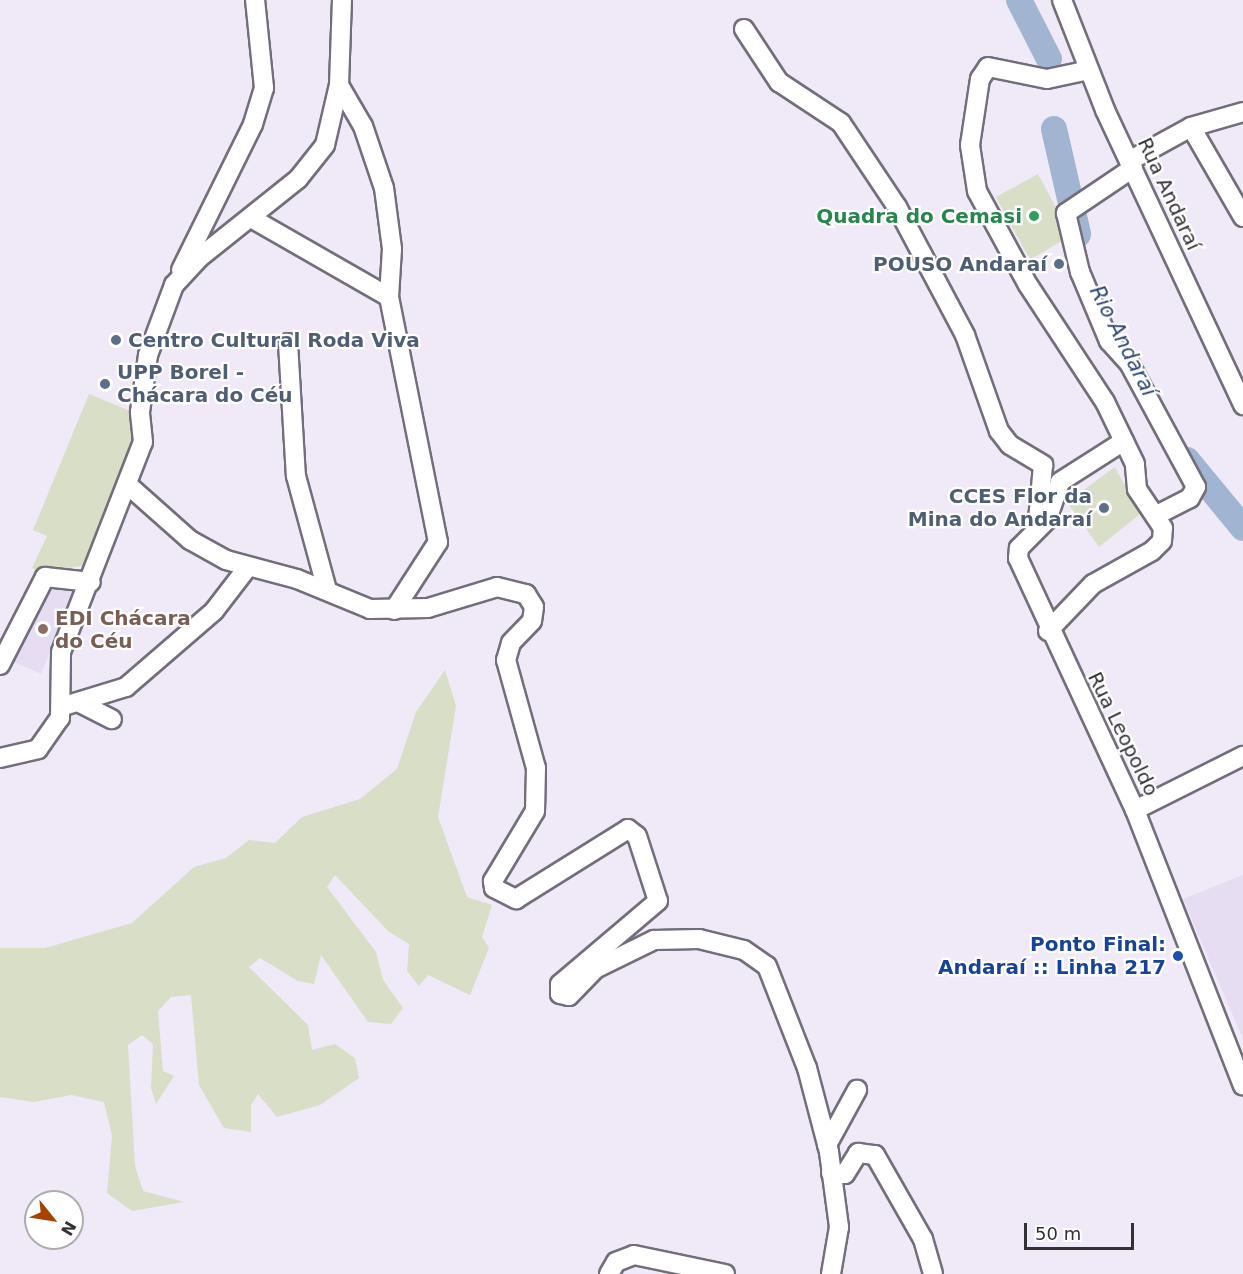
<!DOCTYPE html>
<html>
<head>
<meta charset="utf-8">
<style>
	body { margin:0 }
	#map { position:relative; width:1243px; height:1274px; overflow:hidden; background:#efe9f8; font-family:"DejaVu Sans",sans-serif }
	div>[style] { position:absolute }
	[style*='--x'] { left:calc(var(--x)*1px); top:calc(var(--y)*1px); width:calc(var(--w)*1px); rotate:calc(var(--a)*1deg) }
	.built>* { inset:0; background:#e6ddf3 }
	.green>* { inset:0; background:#d9dec7 }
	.river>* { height:26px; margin:-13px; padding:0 13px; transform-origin:13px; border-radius:13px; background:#a1b4d2 }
	.roads { filter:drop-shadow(2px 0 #736e7b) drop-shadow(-2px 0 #736e7b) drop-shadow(0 2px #736e7b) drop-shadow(0 -2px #736e7b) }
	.street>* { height:18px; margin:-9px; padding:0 9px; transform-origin:9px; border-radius:9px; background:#fff }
	.dots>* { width:16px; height:16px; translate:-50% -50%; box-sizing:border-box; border:3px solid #fff; border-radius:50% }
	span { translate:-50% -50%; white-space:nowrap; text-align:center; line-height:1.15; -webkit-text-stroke:4.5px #fff; paint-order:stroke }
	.street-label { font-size:20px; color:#333036 }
	.leisure-label { font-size:20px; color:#27864d; font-weight:700 }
	.right { translate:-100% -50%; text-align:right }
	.service-label { font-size:20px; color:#4e5e75; font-weight:700 }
	.left { translate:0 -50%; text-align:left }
	.education-label { font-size:20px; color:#785e54; font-weight:700 }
	.transit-label { font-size:20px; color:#164399; font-weight:700 }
	.water-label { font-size:21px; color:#2e4972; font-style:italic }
	.north { position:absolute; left:24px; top:1190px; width:60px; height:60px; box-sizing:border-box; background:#fff; border:2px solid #adacaf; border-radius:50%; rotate:120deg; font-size:16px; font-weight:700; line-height:24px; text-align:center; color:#333036 }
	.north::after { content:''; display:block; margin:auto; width:21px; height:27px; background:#a54303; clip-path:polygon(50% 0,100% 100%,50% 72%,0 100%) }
	.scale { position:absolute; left:1024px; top:1223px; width:110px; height:27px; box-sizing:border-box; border:3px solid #333036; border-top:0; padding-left:8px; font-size:18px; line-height:21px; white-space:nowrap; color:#333036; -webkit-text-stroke:4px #fff; paint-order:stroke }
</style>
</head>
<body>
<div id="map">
	<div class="built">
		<div style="clip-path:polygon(46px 583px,73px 587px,74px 593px,41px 674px,12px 661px)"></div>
		<div style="clip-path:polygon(1243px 875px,1243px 1039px,1183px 899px)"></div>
	</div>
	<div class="green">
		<div style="clip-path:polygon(1038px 174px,1071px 235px,1030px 260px,996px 197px)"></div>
		<div style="clip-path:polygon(89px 394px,135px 413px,138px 437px,88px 559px,82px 566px,41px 572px,32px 568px,47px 536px,33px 530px)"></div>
		<div style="clip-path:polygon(1115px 467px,1140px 514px,1099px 547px,1067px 502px)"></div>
		<div style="clip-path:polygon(445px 670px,456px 706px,438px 817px,467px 897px,492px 905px,482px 937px,489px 948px,470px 995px,428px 975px,419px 986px,407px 971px,409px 944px,388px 931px,335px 875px,327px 887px,376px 952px,383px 980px,403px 1008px,391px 1024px,368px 1022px,321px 955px,314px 984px,298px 981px,260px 958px,249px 967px,308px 1025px,312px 1050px,335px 1044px,355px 1058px,359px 1078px,320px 1105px,277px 1117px,258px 1094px,251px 1105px,251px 1132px,224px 1128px,199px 1085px,191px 995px,171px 997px,158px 1011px,163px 1071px,174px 1076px,156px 1104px,151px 1088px,153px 1044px,142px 1035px,128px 1045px,135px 1166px,143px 1191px,184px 1202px,132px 1211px,107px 1193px,112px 1136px,104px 1102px,71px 1095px,34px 1102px,0 1097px,0 948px,45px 948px,132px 923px,194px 867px,226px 858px,249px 840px,275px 843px,302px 817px,360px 799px,397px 769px,416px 712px)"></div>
	</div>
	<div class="river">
		<div style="--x:1019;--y:0;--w:66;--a:63"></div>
		<div style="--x:1054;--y:129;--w:108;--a:77.1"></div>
		<div style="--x:1187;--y:460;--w:88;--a:50.5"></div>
	</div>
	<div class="roads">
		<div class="street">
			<div style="--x:1062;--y:0;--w:118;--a:68.6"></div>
			<div style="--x:1105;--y:110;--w:326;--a:64.9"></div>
			<div style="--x:744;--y:29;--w:64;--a:56.6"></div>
			<div style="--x:779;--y:82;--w:74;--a:33.5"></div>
			<div style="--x:841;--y:123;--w:101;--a:56.3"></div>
			<div style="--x:897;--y:207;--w:145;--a:62"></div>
			<div style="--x:965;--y:335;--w:102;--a:70.5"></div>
			<div style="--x:999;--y:431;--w:18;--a:52"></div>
			<div style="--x:1010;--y:445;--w:39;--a:31"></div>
			<div style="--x:1043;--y:465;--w:55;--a:95.2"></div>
			<div style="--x:339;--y:85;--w:48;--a:59.7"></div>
			<div style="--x:363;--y:126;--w:65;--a:71.3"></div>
			<div style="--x:384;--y:188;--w:62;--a:82.5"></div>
			<div style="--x:392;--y:249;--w:48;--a:93.6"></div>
			<div style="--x:389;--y:297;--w:250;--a:78.7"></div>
			<div style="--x:438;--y:542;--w:81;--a:122.9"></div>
			<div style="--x:1191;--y:127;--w:104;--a:60"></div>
			<div style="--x:1129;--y:161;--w:71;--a:-28.7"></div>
			<div style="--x:1191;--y:127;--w:54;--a:-16.1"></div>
			<div style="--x:1133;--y:168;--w:81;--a:146.1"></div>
			<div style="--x:1066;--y:213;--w:61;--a:76.7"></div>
			<div style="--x:1080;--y:272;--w:75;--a:67.2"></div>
			<div style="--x:1109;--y:341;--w:30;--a:48"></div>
			<div style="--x:1129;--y:363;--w:141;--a:61.6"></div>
			<div style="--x:1196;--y:487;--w:13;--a:119"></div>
			<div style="--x:1190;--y:498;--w:39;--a:153"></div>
			<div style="--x:251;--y:218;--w:159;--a:29.8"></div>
			<div style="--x:181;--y:270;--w:163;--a:-63.7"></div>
			<div style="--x:253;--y:124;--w:38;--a:-73"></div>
			<div style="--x:264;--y:88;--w:88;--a:-95.8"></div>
			<div style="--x:288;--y:343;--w:133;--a:86.6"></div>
			<div style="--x:296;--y:476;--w:118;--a:74.8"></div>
			<div style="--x:1124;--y:441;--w:76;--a:147.4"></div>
			<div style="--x:1060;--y:482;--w:40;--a:108.9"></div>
			<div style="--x:1047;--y:520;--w:40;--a:135"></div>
			<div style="--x:1019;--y:548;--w:10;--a:96"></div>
			<div style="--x:1018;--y:558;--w:278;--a:65.1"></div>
			<div style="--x:1135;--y:810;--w:296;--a:68.6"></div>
			<div style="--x:128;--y:485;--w:83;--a:41.6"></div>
			<div style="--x:190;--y:540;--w:41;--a:29.1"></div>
			<div style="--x:226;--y:560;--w:73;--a:15"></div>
			<div style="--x:297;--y:579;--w:79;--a:22.3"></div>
			<div style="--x:370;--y:609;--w:58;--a:-1"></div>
			<div style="--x:428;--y:608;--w:72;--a:-16.9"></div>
			<div style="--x:497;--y:587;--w:30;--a:14"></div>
			<div style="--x:526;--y:594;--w:15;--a:58"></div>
			<div style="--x:534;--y:607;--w:14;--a:98"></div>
			<div style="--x:532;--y:621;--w:30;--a:134"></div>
			<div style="--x:511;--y:643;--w:18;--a:106"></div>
			<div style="--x:506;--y:660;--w:112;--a:74.5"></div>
			<div style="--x:536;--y:768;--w:43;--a:91.3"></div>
			<div style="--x:535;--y:811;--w:82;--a:121"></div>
			<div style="--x:493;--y:881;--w:7;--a:82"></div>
			<div style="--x:494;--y:888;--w:25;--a:27"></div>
			<div style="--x:516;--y:899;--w:132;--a:-32"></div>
			<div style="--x:628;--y:829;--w:11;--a:38"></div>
			<div style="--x:637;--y:836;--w:68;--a:72.1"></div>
			<div style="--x:658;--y:901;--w:128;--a:139.7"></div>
			<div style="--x:560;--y:984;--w:10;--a:90"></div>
			<div style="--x:560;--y:994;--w:9;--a:13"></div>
			<div style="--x:569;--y:996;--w:37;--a:-46"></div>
			<div style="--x:595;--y:969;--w:66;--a:-26.2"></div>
			<div style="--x:654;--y:940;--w:45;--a:-1.3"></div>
			<div style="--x:699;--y:939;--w:46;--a:13.7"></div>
			<div style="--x:744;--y:950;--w:28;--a:35"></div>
			<div style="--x:767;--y:966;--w:110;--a:68.6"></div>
			<div style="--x:807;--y:1068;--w:87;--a:75.3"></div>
			<div style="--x:829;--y:1152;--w:76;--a:82.4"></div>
			<div style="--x:839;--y:1227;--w:48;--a:99.7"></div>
			<div style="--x:1048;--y:631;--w:65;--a:-46.2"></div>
			<div style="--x:1093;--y:584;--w:68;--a:-29.2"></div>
			<div style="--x:1152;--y:551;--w:14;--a:-45"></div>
			<div style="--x:1162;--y:541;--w:13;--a:-86"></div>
			<div style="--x:1163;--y:528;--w:47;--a:-123.7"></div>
			<div style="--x:1137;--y:489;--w:25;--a:-95"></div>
			<div style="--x:1135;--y:464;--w:69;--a:-115.8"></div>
			<div style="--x:1105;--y:402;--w:140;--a:-123.3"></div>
			<div style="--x:1028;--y:285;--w:107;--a:-118.5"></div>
			<div style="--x:977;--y:191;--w:47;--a:-98.7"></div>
			<div style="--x:970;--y:145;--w:67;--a:-81.4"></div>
			<div style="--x:980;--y:79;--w:14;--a:-56"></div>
			<div style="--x:988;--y:67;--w:60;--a:11.5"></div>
			<div style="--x:1047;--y:79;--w:43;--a:-12.1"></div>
			<div style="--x:0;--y:665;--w:99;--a:-62.9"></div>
			<div style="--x:45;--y:577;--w:46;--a:6.2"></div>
			<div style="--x:78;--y:702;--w:38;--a:27"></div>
			<div style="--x:64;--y:706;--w:65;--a:-17"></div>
			<div style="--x:126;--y:687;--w:116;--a:-40.8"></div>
			<div style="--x:214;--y:611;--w:54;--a:-52.5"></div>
			<div style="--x:0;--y:758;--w:39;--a:-13"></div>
			<div style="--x:38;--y:749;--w:38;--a:-55"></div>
			<div style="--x:60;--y:718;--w:66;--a:-89.1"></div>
			<div style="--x:61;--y:652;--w:225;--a:-68.7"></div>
			<div style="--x:143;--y:442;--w:30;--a:-96"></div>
			<div style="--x:140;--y:412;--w:58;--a:-82"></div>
			<div style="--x:148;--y:355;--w:75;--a:-69.6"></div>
			<div style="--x:174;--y:285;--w:37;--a:-47"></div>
			<div style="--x:199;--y:258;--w:127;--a:-38.6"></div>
			<div style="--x:298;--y:179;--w:43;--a:-51.5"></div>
			<div style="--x:325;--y:145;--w:62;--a:-76.9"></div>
			<div style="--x:339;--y:85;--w:85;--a:-88"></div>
			<div style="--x:1135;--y:810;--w:121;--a:-26.6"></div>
			<div style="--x:827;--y:1145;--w:63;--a:-61.4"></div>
			<div style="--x:831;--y:1173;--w:14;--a:4"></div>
			<div style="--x:845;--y:1174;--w:25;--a:-58"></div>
			<div style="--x:858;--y:1153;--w:17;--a:7"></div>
			<div style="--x:875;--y:1155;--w:97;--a:60.3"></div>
			<div style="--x:923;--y:1239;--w:36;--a:74"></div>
			<div style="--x:609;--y:1274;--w:14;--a:-60"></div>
			<div style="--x:616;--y:1262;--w:19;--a:-21"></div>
			<div style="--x:634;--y:1255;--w:93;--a:11.8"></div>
		</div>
	</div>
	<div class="dots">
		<div style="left:1034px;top:216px;background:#2e9e5b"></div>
		<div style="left:1059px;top:264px;background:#5c6f8a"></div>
		<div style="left:116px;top:340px;background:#5c6f8a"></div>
		<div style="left:105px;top:384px;background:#5c6f8a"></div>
		<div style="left:1104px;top:508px;background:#5c6f8a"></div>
		<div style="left:43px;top:629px;background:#8d6e63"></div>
		<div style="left:1178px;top:956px;background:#1a4fb4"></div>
	</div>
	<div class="street-label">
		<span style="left:1169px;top:194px;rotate:65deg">Rua Andaraí</span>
		<span style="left:1123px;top:734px;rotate:64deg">Rua Leopoldo</span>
	</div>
	<div class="leisure-label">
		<span class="right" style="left:1022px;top:216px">Quadra do Cemasi</span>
	</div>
	<div class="service-label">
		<span class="right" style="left:1047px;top:264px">POUSO Andaraí</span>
		<span class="left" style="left:128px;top:340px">Centro Cultural Roda Viva</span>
		<span class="left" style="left:117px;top:384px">UPP Borel -<br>Chácara do Céu</span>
		<span class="right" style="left:1092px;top:508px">CCES Flor da<br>Mina do Andaraí</span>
	</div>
	<div class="education-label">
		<span class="left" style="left:55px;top:630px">EDI Chácara<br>do Céu</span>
	</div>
	<div class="transit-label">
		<span class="right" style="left:1166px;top:956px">Ponto Final:<br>Andaraí :: Linha 217</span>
	</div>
	<div class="water-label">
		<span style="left:1123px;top:341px;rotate:63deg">Rio Andaraí</span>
	</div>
	<div class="north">N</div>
	<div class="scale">50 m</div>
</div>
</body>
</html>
